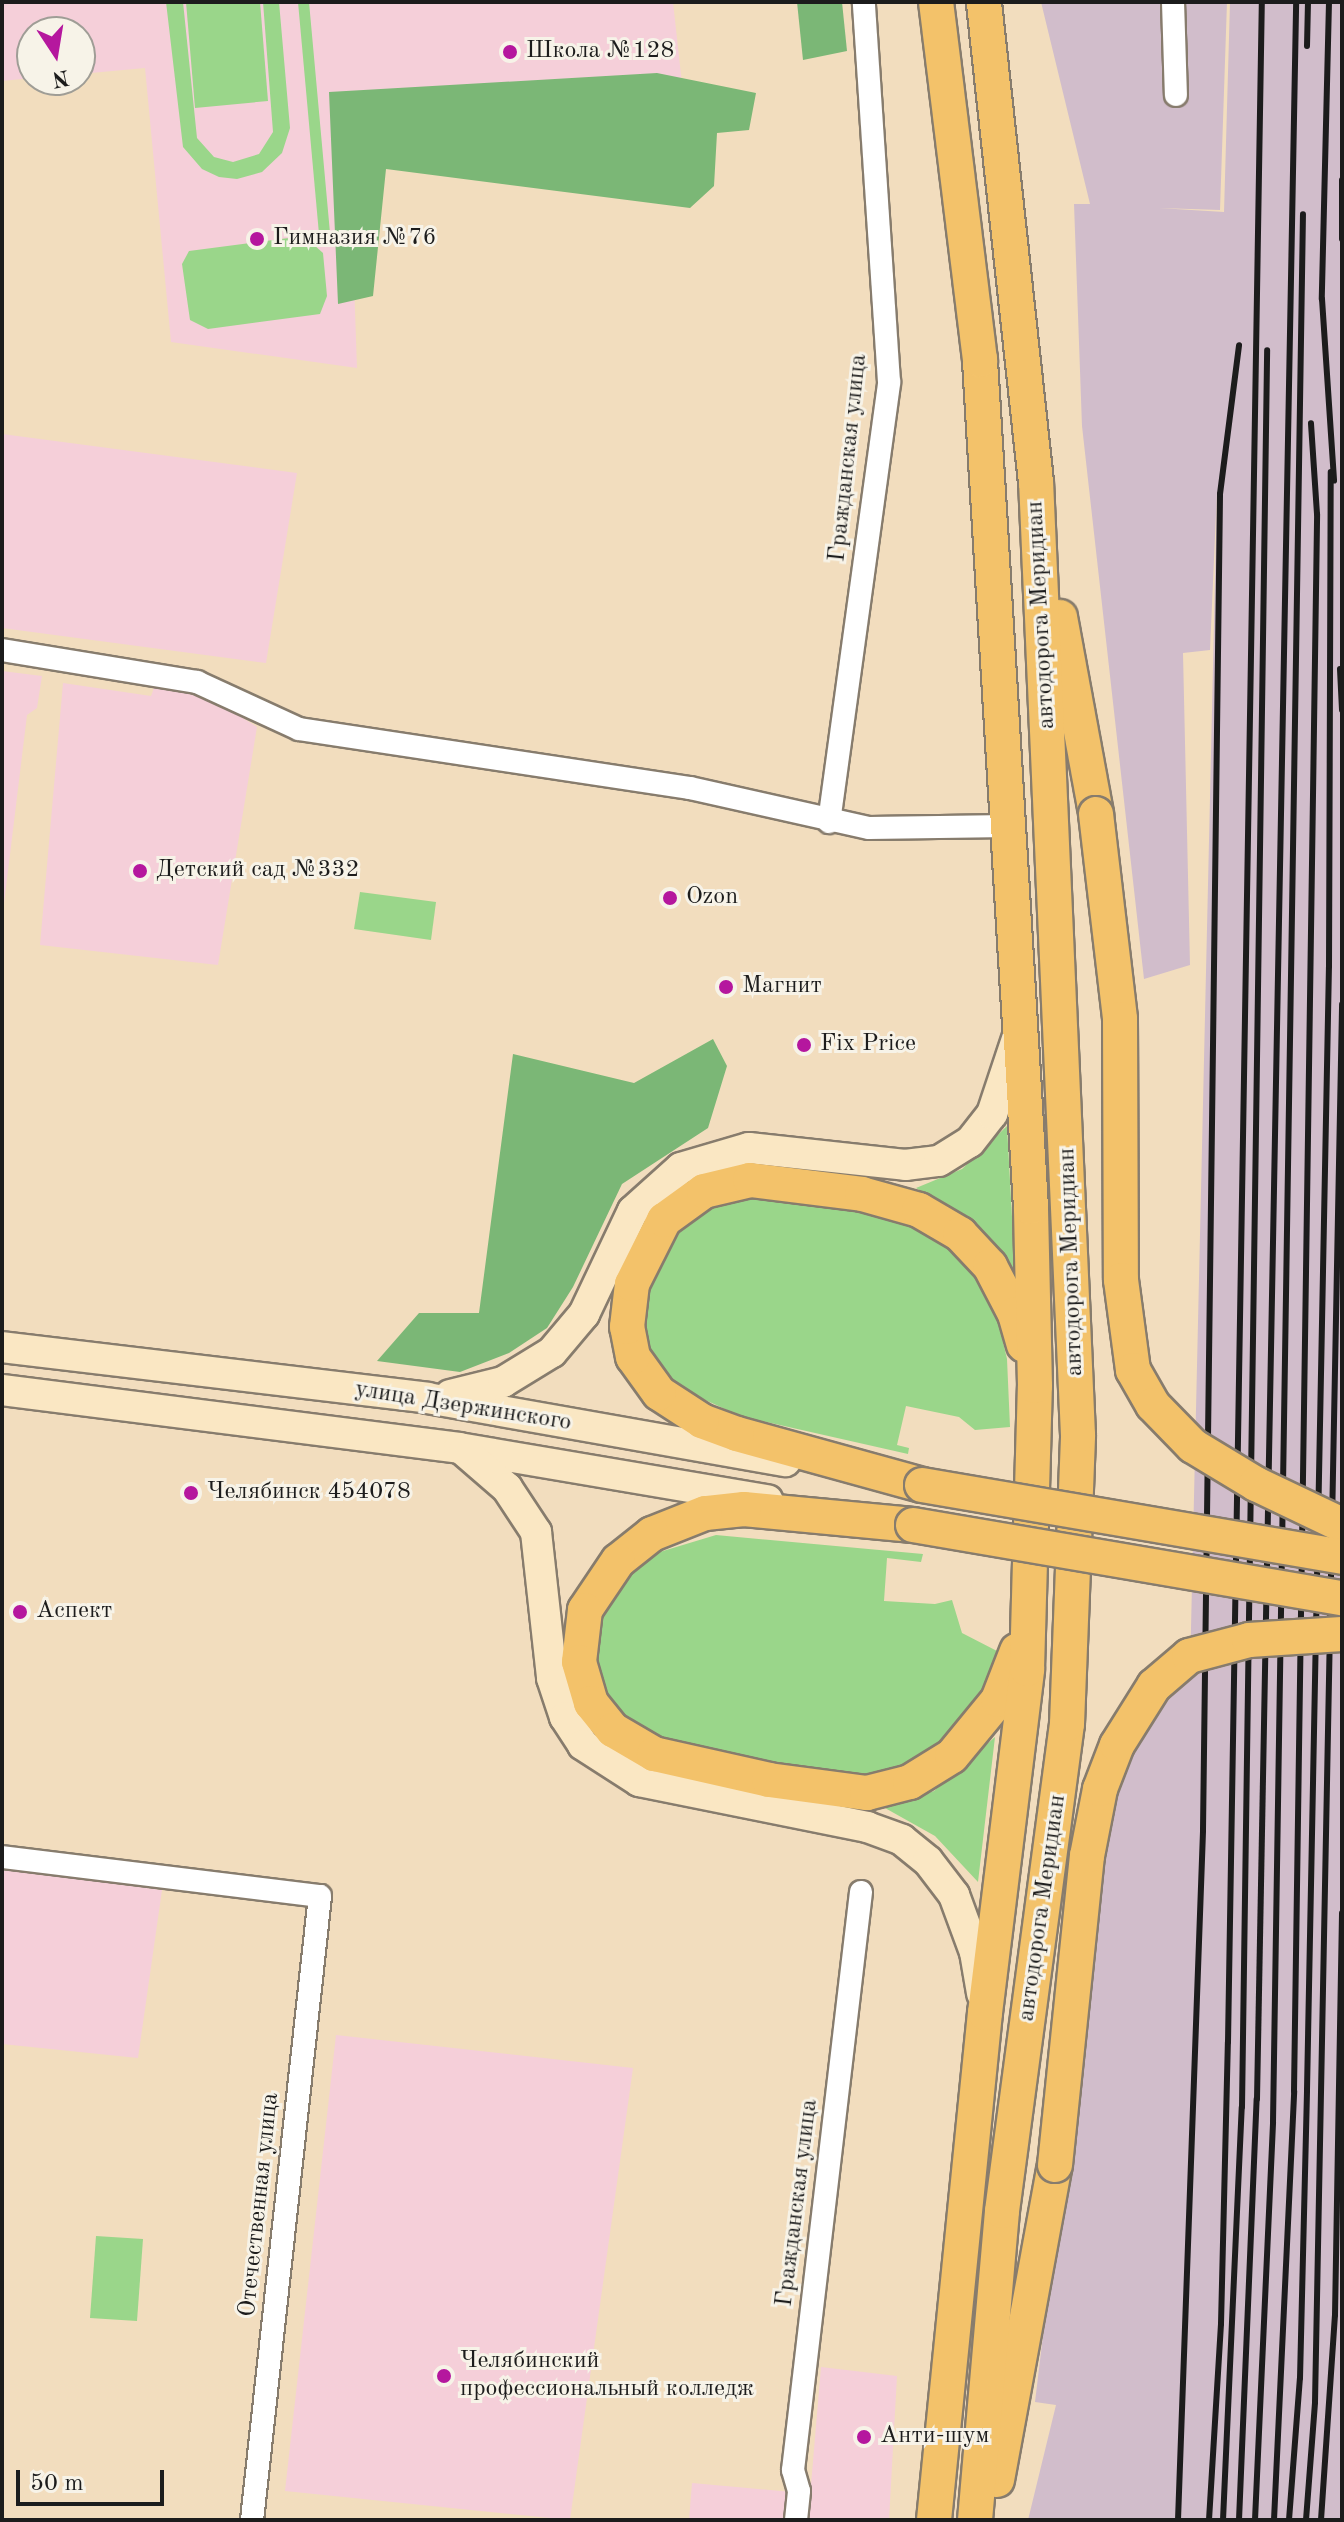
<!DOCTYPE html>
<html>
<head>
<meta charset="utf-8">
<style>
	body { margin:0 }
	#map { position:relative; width:1344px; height:2522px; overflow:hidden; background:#f2ddbe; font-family:"Old Standard TT",serif }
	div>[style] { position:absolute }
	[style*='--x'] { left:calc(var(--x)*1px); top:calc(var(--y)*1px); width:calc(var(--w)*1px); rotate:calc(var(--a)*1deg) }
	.built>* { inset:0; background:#f5cfd9 }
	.industrial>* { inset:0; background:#d1bdcb }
	.green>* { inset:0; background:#9ad68a }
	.forest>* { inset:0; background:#7bb776 }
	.roads { filter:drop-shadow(2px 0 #877c6d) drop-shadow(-2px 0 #877c6d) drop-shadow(0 2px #877c6d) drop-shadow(0 -2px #877c6d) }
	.street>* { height:22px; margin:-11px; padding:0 11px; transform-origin:11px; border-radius:11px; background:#fff }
	.secondary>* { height:30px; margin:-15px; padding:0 15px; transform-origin:15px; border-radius:15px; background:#fae7c3 }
	.primary>* { height:34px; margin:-17px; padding:0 17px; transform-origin:17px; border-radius:17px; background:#f3c26a }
	.rail>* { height:6px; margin:-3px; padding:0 3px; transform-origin:3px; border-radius:3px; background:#1c1c1c }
	.bridges { filter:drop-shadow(2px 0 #877c6d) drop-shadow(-2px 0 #877c6d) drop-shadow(0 2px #877c6d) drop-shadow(0 -2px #877c6d) }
	.primary-bridge>* { height:34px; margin:-17px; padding:0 17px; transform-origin:17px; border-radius:17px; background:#f3c26a }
	.dots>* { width:22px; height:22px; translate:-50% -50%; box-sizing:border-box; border:4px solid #f7f3e8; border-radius:50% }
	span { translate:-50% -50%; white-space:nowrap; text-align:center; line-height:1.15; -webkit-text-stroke:6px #f7f3e8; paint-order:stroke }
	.poi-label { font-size:24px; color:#1c1c1c }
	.left { translate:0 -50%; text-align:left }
	.street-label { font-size:24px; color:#1c1c1c }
	.frame { position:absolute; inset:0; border:4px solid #1c1c1c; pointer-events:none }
	.north { position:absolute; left:16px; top:16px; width:80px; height:80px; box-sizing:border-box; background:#f7f3e8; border:2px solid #9f9d96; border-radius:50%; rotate:168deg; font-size:22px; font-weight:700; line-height:32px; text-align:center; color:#1c1c1c }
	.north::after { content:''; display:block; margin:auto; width:28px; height:36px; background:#b5179e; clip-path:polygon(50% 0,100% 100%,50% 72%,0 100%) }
	.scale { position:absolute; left:16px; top:2470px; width:148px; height:36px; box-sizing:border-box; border:4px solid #1c1c1c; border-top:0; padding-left:10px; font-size:24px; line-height:28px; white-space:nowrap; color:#1c1c1c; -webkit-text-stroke:6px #f7f3e8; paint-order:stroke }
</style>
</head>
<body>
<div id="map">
	<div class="built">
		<div style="clip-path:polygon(2px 2px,673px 2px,684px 102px,349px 136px,357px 368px,171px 342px,145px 68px,80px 74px,80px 32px,32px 32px,32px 78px,2px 81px)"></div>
		<div style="clip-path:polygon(2px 434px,297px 473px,266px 663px,2px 628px)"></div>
		<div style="clip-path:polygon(2px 671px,42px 676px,37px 708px,27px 715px,2px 920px)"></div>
		<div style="clip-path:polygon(63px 683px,151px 696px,155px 685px,203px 693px,257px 727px,218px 965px,40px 945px)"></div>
		<div style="clip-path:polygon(2px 1869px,162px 1890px,138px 2058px,2px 2044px)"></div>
		<div style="clip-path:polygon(336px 2035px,633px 2068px,570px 2520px,285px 2491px)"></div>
		<div style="clip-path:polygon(821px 2367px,897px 2376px,889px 2520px,808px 2520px)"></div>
		<div style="clip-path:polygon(692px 2483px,792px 2492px,789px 2520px,689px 2520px)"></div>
	</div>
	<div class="industrial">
		<div style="clip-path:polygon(1041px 2px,1227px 2px,1220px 210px,1159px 208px,1224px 212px,1230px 2px,1342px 2px,1342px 2520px,1028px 2520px,1056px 2405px,1035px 2402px,1108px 1794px,1153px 1701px,1190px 1672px,1217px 491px,1210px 650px,1183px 653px,1190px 965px,1144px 979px,1082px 426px,1074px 204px,1090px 204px)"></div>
	</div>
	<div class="green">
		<div style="clip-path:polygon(166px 2px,183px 2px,197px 138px,214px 157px,233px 162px,259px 154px,273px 132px,263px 2px,279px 2px,290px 128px,282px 153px,262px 172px,237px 179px,219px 177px,202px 169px,183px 147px)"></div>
		<div style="clip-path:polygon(186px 2px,260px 2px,268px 101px,195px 108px)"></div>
		<div style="clip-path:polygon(298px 2px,309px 2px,330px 233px,319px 234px)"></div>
		<div style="clip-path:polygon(304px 236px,323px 253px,327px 296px,320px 314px,208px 329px,190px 320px,182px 264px,189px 251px)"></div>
		<div style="clip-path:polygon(360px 892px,436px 902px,431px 940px,354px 929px)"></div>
		<div style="clip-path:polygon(1007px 1126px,1015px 1271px,974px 1223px,916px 1188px,962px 1169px)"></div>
		<div style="clip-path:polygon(735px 1196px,791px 1197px,906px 1220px,951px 1247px,971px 1267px,997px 1316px,1007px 1359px,1010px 1427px,975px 1430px,959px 1417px,906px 1406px,897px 1445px,909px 1448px,908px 1454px,740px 1416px,675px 1386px,654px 1365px,642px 1335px,649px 1279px,685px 1217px)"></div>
		<div style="clip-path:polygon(716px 1535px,923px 1554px,921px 1562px,887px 1558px,884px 1601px,935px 1604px,952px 1600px,962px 1633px,997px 1651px,982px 1696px,944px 1742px,901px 1769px,859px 1778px,687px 1750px,630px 1727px,598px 1686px,594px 1626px,619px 1581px,653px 1554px)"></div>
		<div style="clip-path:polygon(995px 1737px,978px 1882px,935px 1836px,885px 1808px,934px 1791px)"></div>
		<div style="clip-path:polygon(96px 2236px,143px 2239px,137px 2321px,90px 2318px)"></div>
	</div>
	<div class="forest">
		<div style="clip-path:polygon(797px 2px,842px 2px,847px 51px,803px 60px)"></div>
		<div style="clip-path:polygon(657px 73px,756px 93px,749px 130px,717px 133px,714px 186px,690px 208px,386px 169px,373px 296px,338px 304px,329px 92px)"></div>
		<div style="clip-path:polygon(713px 1039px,727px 1066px,708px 1128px,622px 1184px,573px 1287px,547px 1328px,509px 1353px,460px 1372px,377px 1361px,419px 1313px,479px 1313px,513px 1054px,634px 1083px)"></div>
	</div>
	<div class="roads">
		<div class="street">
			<div style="--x:1173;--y:2;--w:93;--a:88.2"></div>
			<div style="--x:2;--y:650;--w:198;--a:9.3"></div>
			<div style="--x:197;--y:682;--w:112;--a:24.7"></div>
			<div style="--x:299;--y:729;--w:395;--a:8.6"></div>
			<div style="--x:690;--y:788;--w:183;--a:12.6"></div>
			<div style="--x:869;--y:828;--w:140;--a:-0.8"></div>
			<div style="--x:829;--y:822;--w:444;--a:-82.2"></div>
			<div style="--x:889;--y:382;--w:381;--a:-93.8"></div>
			<div style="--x:2;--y:1857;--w:320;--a:7"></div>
			<div style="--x:320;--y:1896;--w:628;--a:96.22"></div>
			<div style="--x:796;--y:2520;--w:29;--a:-84"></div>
			<div style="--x:799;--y:2491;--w:22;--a:-106"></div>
			<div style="--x:793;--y:2470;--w:582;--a:-83.29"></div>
		</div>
		<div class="secondary">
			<div style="--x:2;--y:1347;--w:428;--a:6.8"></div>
			<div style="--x:427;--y:1398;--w:364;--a:10"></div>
			<div style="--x:2;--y:1390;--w:461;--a:7.2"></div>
			<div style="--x:459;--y:1448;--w:313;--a:9.6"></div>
			<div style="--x:450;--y:1395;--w:55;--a:-13.8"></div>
			<div style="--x:503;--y:1382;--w:57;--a:-31.5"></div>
			<div style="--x:552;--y:1352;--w:50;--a:-49.9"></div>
			<div style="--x:584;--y:1314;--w:114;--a:-64.6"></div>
			<div style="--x:633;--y:1211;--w:64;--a:-41.9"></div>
			<div style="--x:681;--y:1168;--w:71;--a:-16.4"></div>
			<div style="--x:749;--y:1148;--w:157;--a:6.2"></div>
			<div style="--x:905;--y:1165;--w:34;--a:-7"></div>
			<div style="--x:939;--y:1161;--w:36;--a:-32"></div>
			<div style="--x:970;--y:1142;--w:36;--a:-52"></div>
			<div style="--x:992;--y:1114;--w:79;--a:-71.6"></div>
			<div style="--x:464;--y:1451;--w:57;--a:40.7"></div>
			<div style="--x:507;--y:1488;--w:53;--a:56.6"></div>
			<div style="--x:536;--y:1532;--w:147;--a:83.7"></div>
			<div style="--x:552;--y:1678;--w:41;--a:71.6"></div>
			<div style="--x:565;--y:1717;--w:33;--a:57"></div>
			<div style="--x:583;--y:1745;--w:67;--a:32.7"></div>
			<div style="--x:639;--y:1781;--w:233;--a:11.4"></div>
			<div style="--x:867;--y:1827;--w:37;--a:20"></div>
			<div style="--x:902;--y:1840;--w:33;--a:39"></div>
			<div style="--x:928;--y:1861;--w:43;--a:52.6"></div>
			<div style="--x:954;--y:1895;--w:61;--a:69.8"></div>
			<div style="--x:975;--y:1952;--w:42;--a:80.3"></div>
		</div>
		<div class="primary">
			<div style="--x:1060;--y:617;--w:200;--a:79.6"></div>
			<div style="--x:922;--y:1485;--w:192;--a:-164.6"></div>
			<div style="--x:737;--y:1434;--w:37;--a:-160"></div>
			<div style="--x:702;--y:1421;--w:51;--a:-146.9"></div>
			<div style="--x:659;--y:1393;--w:44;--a:-125.8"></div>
			<div style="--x:633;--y:1357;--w:31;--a:-101"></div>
			<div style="--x:627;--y:1327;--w:43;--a:-83.4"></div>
			<div style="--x:632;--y:1284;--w:72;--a:-63.4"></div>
			<div style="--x:664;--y:1220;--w:49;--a:-35.9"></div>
			<div style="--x:704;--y:1191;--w:47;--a:-13.4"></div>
			<div style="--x:750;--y:1180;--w:113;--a:7.1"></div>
			<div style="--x:862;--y:1194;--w:59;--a:15.7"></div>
			<div style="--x:919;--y:1210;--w:48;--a:30.3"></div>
			<div style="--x:960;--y:1234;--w:44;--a:46.8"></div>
			<div style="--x:990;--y:1266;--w:54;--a:62.5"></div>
			<div style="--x:1015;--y:1314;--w:32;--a:74"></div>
			<div style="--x:913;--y:1525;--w:170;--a:-174.6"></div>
			<div style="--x:744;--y:1509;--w:39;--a:174"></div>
			<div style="--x:705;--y:1513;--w:57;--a:158.4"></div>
			<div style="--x:652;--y:1534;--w:43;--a:141.5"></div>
			<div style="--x:618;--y:1561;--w:59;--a:124"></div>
			<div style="--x:585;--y:1610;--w:52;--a:96.6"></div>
			<div style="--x:579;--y:1662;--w:43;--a:73.7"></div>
			<div style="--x:591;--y:1703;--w:35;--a:51"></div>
			<div style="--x:613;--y:1730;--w:48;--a:30.3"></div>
			<div style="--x:654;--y:1754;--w:118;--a:12.7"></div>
			<div style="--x:769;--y:1780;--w:99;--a:7.6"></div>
			<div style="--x:867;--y:1793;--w:44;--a:-14.3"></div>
			<div style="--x:910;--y:1782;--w:49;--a:-31.8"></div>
			<div style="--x:952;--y:1756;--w:72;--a:-50.6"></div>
			<div style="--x:998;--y:1700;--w:53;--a:-68.8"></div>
			<div style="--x:997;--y:2480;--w:320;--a:-79.6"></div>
			<div style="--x:934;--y:2520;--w:510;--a:-84.26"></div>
			<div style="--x:985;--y:2013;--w:347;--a:-83"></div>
			<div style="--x:1027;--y:1669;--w:283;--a:-88.4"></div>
			<div style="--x:1035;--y:1386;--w:179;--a:-91.3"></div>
			<div style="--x:1031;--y:1207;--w:849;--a:-93.45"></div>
			<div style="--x:980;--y:360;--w:361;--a:-97"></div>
			<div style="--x:975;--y:2520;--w:310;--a:-85"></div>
			<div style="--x:1002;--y:2211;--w:491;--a:-82.4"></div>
			<div style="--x:1067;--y:1724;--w:289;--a:-87.8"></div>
			<div style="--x:1078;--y:1435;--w:954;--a:-92.52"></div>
			<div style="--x:1036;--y:482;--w:483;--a:-96.2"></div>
		</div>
	</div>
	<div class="rail">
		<div style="--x:1329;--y:2;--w:297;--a:91.4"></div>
		<div style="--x:1322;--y:299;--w:182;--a:86.2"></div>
		<div style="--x:1307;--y:46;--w:44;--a:-88.7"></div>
		<div style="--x:1342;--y:180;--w:59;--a:90"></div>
		<div style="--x:1340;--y:669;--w:41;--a:87.2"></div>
		<div style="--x:1178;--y:2520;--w:690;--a:-87.92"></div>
		<div style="--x:1203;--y:1830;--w:1336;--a:-89.27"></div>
		<div style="--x:1220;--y:494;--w:150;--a:-82.7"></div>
		<div style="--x:1209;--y:2520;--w:196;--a:-86.5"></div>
		<div style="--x:1221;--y:2324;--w:282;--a:-88.6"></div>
		<div style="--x:1228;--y:2042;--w:2040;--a:-89.05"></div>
		<div style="--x:1223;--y:2520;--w:413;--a:-87.4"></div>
		<div style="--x:1242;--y:2107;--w:1757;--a:-89.18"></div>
		<div style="--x:1239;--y:2520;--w:421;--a:-87.6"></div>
		<div style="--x:1257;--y:2099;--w:2097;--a:-88.93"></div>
		<div style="--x:1255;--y:2520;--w:398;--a:-87.4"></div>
		<div style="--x:1273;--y:2122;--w:1908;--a:-89.1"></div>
		<div style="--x:1274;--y:2520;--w:429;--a:-87.3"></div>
		<div style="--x:1294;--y:2091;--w:1577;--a:-89.16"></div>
		<div style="--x:1317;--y:514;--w:91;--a:-93.8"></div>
		<div style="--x:1289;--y:2520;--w:142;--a:-85.6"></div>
		<div style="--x:1300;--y:2378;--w:288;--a:-88.6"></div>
		<div style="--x:1307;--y:2090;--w:1124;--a:-88.88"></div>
		<div style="--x:1329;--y:966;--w:494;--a:-89.8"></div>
		<div style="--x:1306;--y:2520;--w:118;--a:-85.6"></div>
		<div style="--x:1315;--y:2402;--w:1398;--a:-88.89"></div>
		<div style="--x:1321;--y:2520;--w:205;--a:-86.1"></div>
		<div style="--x:1335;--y:2315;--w:402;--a:-89"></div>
	</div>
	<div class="bridges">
		<div class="primary-bridge">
			<div style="--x:1096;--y:814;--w:206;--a:83.3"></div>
			<div style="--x:1120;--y:1019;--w:261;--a:89.8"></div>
			<div style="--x:1121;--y:1280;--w:91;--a:82.4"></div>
			<div style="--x:1133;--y:1370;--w:40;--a:60.3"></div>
			<div style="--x:1153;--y:1405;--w:57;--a:45.7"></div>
			<div style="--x:1193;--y:1446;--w:74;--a:31.1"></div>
			<div style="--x:1256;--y:1484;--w:95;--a:25.5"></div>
			<div style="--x:922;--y:1485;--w:426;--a:9.7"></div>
			<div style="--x:913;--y:1525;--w:435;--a:9.7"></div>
			<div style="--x:1055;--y:2165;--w:311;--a:-84.1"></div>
			<div style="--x:1087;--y:1856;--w:68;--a:-79"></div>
			<div style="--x:1100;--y:1789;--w:47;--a:-68.9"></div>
			<div style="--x:1117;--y:1745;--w:70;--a:-57.9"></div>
			<div style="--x:1154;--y:1686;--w:46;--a:-40.6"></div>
			<div style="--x:1189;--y:1656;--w:62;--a:-14.9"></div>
			<div style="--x:1249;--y:1640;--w:93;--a:-3.7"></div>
		</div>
	</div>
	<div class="dots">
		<div style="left:510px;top:52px;background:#b5179e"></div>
		<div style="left:257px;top:239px;background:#b5179e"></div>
		<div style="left:140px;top:871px;background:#b5179e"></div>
		<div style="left:670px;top:898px;background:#b5179e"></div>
		<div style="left:726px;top:987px;background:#b5179e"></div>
		<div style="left:804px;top:1045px;background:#b5179e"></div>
		<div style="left:191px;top:1493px;background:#b5179e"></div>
		<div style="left:20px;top:1612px;background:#b5179e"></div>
		<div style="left:444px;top:2376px;background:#b5179e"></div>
		<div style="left:864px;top:2437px;background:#b5179e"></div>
	</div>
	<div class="poi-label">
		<span class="left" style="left:526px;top:52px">Школа №128</span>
		<span class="left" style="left:273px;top:239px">Гимназия №76</span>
		<span class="left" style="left:156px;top:871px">Детский cад №332</span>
		<span class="left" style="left:686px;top:898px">Ozon</span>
		<span class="left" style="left:742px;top:987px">Магнит</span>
		<span class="left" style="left:820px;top:1045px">Fix Price</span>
		<span class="left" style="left:207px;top:1493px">Челябинск 454078</span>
		<span class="left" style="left:36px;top:1612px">Аспект</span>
		<span class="left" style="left:460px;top:2376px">Челябинский<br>профессиональный колледж</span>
		<span class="left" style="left:880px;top:2437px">Анти-шум</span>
	</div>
	<div class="street-label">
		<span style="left:849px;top:458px;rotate:-84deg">Гражданская улица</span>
		<span style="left:1042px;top:615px;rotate:-93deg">автодорога Меридиан</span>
		<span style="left:1072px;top:1262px;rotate:-92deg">автодорога Меридиан</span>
		<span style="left:463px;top:1407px;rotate:9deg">улица Дзержинского</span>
		<span style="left:1043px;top:1908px;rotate:-82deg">автодорога Меридиан</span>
		<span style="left:798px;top:2203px;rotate:-83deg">Гражданская улица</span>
		<span style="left:260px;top:2205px;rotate:-84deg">Отечественная улица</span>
	</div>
	<div class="frame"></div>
	<div class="north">N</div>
	<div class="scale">50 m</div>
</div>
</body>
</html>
